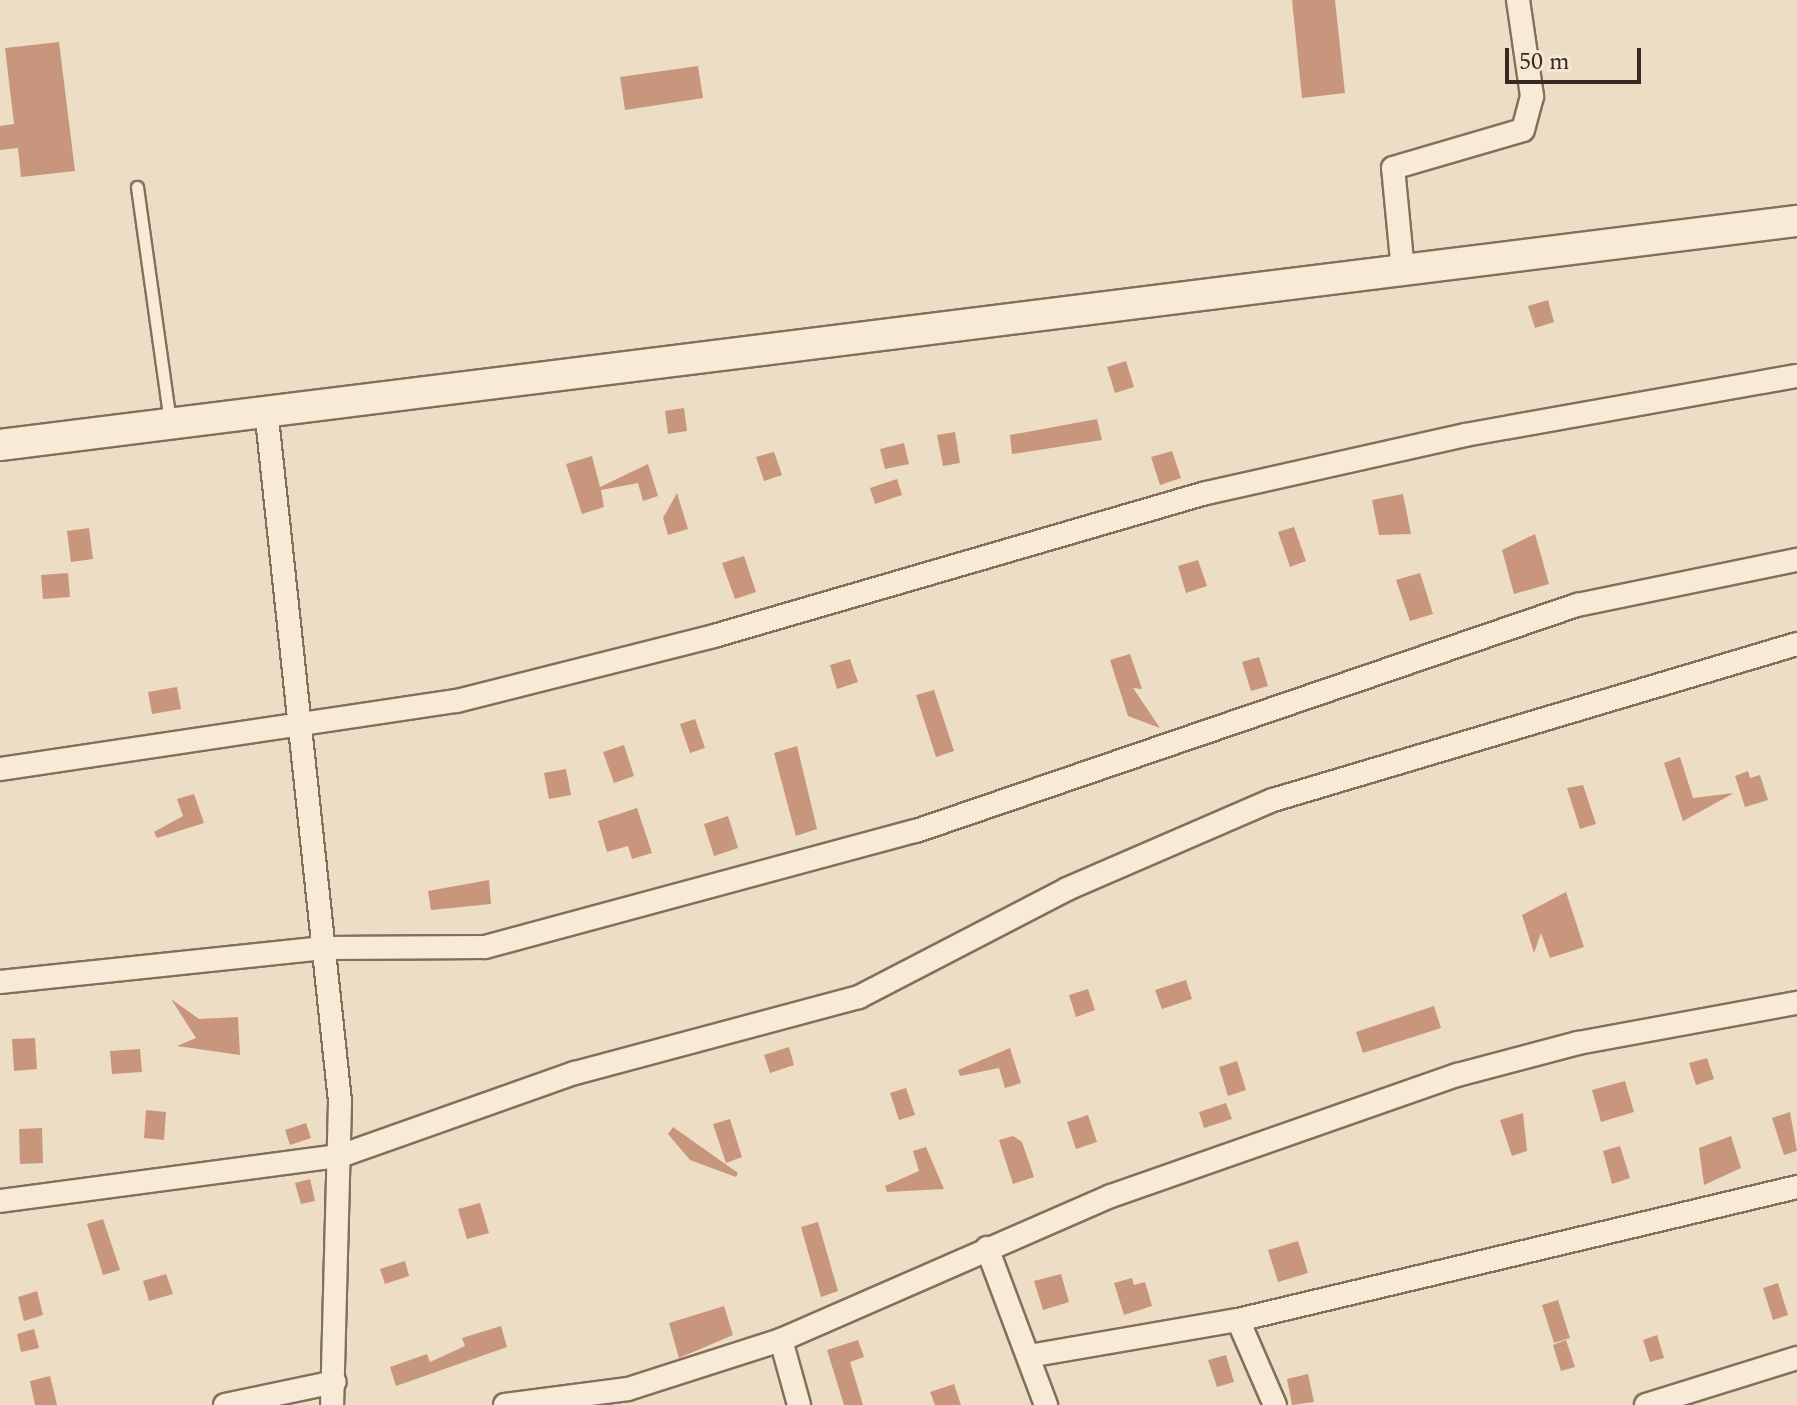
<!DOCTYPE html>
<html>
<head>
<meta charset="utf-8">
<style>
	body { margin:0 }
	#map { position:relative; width:1797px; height:1405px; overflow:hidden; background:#ecddc4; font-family:Spectral,serif }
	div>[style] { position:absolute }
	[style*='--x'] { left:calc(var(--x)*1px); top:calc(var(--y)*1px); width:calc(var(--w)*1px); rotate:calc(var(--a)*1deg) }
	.building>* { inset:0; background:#c8967c }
	.roads { filter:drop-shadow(2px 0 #856f5c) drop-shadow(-2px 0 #856f5c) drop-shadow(0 2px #856f5c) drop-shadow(0 -2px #856f5c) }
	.lane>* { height:11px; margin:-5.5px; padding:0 5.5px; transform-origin:5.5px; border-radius:5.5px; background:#f7ebd7 }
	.street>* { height:22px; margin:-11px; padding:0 11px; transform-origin:11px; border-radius:11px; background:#f7ebd7 }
	.secondary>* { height:30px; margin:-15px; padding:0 15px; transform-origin:15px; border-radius:15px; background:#f7ebd7 }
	span { translate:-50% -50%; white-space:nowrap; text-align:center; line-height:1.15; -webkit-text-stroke:7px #f4e8d3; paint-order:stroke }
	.scale { position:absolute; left:1505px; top:48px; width:136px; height:36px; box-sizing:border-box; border:4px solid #36291f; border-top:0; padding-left:10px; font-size:24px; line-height:28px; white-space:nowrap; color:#36291f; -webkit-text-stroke:6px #f4e8d3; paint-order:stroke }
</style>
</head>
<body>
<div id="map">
	<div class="building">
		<div style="clip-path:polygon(1292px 0,1335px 0,1345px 93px,1302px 98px)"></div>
		<div style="clip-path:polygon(59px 42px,75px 171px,21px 177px,18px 148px,0 150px,0 126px,14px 124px,5px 48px)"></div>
		<div style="clip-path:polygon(698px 66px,703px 98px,625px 110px,620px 77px)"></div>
		<div style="clip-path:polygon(1548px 300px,1554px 322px,1535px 328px,1528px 306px)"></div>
		<div style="clip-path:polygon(1126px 361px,1134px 387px,1115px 393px,1107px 367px)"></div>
		<div style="clip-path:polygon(684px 408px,687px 431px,668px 434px,665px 411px)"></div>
		<div style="clip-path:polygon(1097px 419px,1102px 440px,1012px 454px,1010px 435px)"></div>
		<div style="clip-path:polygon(955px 432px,960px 463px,943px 466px,937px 435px)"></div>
		<div style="clip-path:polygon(904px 443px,909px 464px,885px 469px,880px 449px)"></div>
		<div style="clip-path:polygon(1172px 451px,1181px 478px,1160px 485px,1151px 457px)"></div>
		<div style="clip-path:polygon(774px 452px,782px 475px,764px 481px,756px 457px)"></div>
		<div style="clip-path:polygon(592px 456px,600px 487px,648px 464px,658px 496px,643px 501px,638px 483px,601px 490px,604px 507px,582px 514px,566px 464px)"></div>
		<div style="clip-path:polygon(897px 479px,902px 495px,875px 504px,870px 488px)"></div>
		<div style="clip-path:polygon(677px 493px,688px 529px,668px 535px,663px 518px)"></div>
		<div style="clip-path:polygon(1403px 494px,1411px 534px,1379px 535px,1372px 500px)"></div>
		<div style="clip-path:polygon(1294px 527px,1306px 561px,1290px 567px,1278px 532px)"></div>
		<div style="clip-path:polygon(89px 528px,93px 559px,71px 562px,67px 531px)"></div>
		<div style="clip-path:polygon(1535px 534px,1549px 584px,1514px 594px,1502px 550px)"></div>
		<div style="clip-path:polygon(744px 556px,756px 592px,735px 599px,722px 563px)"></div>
		<div style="clip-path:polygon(1198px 560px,1207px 586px,1186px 593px,1178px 566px)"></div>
		<div style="clip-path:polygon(68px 573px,70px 597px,43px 599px,41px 575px)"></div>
		<div style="clip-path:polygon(1420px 573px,1433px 614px,1410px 621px,1396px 580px)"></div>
		<div style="clip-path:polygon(1130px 654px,1142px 689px,1133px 688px,1160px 728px,1128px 716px,1110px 660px)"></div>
		<div style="clip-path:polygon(1259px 657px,1268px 686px,1251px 691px,1242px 662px)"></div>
		<div style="clip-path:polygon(850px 659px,858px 682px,837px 689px,830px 665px)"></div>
		<div style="clip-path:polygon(177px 687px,181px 709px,152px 714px,148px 692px)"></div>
		<div style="clip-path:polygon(934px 690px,954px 751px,936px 757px,916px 695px)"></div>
		<div style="clip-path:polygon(695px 719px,705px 748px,690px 753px,680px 724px)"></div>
		<div style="clip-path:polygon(624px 745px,634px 776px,614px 783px,603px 752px)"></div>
		<div style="clip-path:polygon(797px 746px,817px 829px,796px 836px,774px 753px)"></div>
		<div style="clip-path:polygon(1680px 757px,1693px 798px,1734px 793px,1683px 821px,1664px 763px)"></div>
		<div style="clip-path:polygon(566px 769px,571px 795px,549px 799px,544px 773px)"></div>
		<div style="clip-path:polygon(1748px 771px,1750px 778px,1760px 775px,1768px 800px,1745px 807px,1735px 776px)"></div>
		<div style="clip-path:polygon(1583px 785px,1596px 824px,1580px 829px,1567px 788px)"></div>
		<div style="clip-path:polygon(194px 794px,204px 823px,157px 838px,154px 832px,183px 816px,177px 799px)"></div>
		<div style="clip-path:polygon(637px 808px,652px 853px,632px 859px,628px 846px,607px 852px,598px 821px)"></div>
		<div style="clip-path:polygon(728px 816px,738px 848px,714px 856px,704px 824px)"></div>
		<div style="clip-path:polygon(489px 880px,491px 904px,431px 910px,428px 891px)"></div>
		<div style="clip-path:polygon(1566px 892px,1584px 947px,1550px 958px,1541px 933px,1534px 953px,1522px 915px)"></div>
		<div style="clip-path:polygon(1186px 980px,1192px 999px,1162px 1009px,1155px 990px)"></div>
		<div style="clip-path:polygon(1088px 989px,1095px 1010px,1076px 1017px,1069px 995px)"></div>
		<div style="clip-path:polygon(171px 999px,199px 1019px,238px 1017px,240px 1055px,177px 1046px,196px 1038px)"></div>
		<div style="clip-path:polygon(1434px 1006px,1441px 1028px,1363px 1053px,1356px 1032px)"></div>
		<div style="clip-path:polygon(35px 1038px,37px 1069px,14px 1071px,12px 1039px)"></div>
		<div style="clip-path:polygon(789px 1047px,794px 1065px,770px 1073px,764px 1055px)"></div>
		<div style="clip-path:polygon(1010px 1048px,1021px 1083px,1005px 1088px,999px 1068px,960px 1076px,958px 1070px)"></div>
		<div style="clip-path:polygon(140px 1049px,142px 1072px,112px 1074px,110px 1051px)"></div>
		<div style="clip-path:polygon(1707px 1058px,1714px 1079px,1696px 1085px,1689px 1063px)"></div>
		<div style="clip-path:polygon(1237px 1061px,1246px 1090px,1228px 1096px,1219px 1067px)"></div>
		<div style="clip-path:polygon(1625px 1081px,1634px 1112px,1601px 1122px,1592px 1090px)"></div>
		<div style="clip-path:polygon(906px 1088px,915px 1115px,899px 1120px,890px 1093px)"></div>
		<div style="clip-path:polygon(1226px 1103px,1232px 1119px,1204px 1128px,1199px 1112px)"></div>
		<div style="clip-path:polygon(146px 1110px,166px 1112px,164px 1140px,144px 1138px)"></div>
		<div style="clip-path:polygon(1790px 1112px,1797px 1151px,1784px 1155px,1772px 1118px)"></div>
		<div style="clip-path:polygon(1523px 1113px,1527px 1151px,1512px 1156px,1500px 1120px)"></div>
		<div style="clip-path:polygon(1088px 1115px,1097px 1142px,1076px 1149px,1067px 1122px)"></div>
		<div style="clip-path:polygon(730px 1119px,742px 1157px,726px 1163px,713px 1124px)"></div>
		<div style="clip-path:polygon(306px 1123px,311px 1138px,290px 1145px,285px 1130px)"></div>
		<div style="clip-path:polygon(673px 1127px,738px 1173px,736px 1177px,690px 1160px,668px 1134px)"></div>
		<div style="clip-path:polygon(42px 1128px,43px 1163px,20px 1164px,19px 1129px)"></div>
		<div style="clip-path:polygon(1013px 1136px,1022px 1142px,1034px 1177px,1013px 1184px,999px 1140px)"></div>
		<div style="clip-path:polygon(1731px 1136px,1741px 1168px,1704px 1185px,1699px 1148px)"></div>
		<div style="clip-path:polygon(1620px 1146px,1630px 1178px,1612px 1184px,1603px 1151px)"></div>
		<div style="clip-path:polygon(926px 1147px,944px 1189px,887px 1192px,885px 1186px,919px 1171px,913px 1151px)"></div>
		<div style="clip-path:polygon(310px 1179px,315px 1201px,301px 1204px,295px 1183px)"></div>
		<div style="clip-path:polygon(480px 1203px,489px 1233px,467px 1239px,458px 1209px)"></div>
		<div style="clip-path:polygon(103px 1219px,120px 1270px,103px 1275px,87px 1224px)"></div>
		<div style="clip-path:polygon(818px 1222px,838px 1291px,821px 1297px,801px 1227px)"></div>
		<div style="clip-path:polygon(1298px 1241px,1308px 1273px,1278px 1282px,1268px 1250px)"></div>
		<div style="clip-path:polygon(405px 1261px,409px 1276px,385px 1284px,380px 1269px)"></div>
		<div style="clip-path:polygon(166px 1274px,173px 1294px,149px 1301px,143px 1281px)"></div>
		<div style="clip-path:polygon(1061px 1274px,1069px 1302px,1043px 1310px,1034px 1281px)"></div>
		<div style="clip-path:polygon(1132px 1278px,1134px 1285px,1145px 1282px,1152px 1306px,1124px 1315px,1114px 1283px)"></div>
		<div style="clip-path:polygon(1778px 1283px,1788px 1315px,1773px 1320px,1763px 1288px)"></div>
		<div style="clip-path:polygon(37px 1291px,43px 1315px,24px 1321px,18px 1297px)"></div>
		<div style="clip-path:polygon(1558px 1300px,1570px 1338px,1554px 1343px,1542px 1305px)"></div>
		<div style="clip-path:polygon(724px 1306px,733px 1335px,679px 1358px,669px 1323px)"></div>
		<div style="clip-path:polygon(501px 1326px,507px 1347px,396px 1386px,390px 1367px,427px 1354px,430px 1362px,465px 1346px,462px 1338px)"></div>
		<div style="clip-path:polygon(34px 1329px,39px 1348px,21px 1352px,17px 1334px)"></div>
		<div style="clip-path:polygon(1657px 1335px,1664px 1358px,1650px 1362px,1643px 1340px)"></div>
		<div style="clip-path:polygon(858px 1340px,864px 1357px,850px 1362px,863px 1405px,844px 1405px,827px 1350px)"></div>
		<div style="clip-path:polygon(1566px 1340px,1575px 1367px,1561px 1371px,1553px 1345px)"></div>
		<div style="clip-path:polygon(1226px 1355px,1234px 1382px,1217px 1387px,1208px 1360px)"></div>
		<div style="clip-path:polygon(1308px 1374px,1314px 1402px,1292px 1405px,1287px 1379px)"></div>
		<div style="clip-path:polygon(50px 1376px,57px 1405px,35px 1405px,30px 1381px)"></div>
		<div style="clip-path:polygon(954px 1384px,961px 1405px,935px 1405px,930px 1392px)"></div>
	</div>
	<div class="roads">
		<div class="lane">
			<div style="--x:137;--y:187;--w:236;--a:82"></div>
		</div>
		<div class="street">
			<div style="--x:1403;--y:271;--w:103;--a:-95.5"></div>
			<div style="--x:1393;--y:168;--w:135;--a:-16.3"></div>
			<div style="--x:1523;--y:130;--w:35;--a:-75"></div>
			<div style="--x:1532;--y:96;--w:97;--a:-98.3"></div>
			<div style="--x:266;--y:409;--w:697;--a:83.9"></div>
			<div style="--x:340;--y:1102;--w:303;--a:91.5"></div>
			<div style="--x:0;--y:769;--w:462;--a:-8.5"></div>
			<div style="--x:457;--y:701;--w:265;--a:-14.2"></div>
			<div style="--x:714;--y:636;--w:512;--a:-16.21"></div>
			<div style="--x:1206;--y:493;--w:265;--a:-12.6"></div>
			<div style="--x:1465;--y:435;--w:337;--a:-10.1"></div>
			<div style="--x:0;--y:982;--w:328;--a:-6"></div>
			<div style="--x:326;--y:948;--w:159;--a:-0.4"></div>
			<div style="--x:485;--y:947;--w:446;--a:-15.1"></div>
			<div style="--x:916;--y:831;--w:699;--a:-18.88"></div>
			<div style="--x:1577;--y:605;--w:225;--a:-11.6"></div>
			<div style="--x:0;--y:1201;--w:346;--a:-7.6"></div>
			<div style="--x:343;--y:1155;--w:246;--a:-19.5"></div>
			<div style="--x:575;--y:1073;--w:294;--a:-15"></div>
			<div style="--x:859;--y:997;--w:234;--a:-27.4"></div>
			<div style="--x:1067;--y:889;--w:224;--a:-23.4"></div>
			<div style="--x:1273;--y:800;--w:547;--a:-16.58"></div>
			<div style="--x:987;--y:1248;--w:168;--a:69.4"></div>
			<div style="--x:1238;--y:1320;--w:93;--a:66.5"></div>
			<div style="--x:781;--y:1340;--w:67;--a:74.5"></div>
			<div style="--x:1029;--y:1356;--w:212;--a:-9.8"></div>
			<div style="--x:1238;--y:1320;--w:575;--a:-13.38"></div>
			<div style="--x:225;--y:1405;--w:112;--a:-11.8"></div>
			<div style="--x:505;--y:1405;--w:124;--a:-7.4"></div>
			<div style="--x:628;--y:1389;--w:161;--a:-17.8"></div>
			<div style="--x:781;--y:1340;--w:360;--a:-23.6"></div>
			<div style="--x:1111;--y:1196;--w:367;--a:-19.3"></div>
			<div style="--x:1457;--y:1075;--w:125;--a:-14.8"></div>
			<div style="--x:1578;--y:1043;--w:223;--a:-10.4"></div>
			<div style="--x:1646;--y:1405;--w:158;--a:-17.3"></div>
		</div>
		<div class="secondary">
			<div style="--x:0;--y:445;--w:1811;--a:-7.11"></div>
		</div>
	</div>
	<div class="scale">50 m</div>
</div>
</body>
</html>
